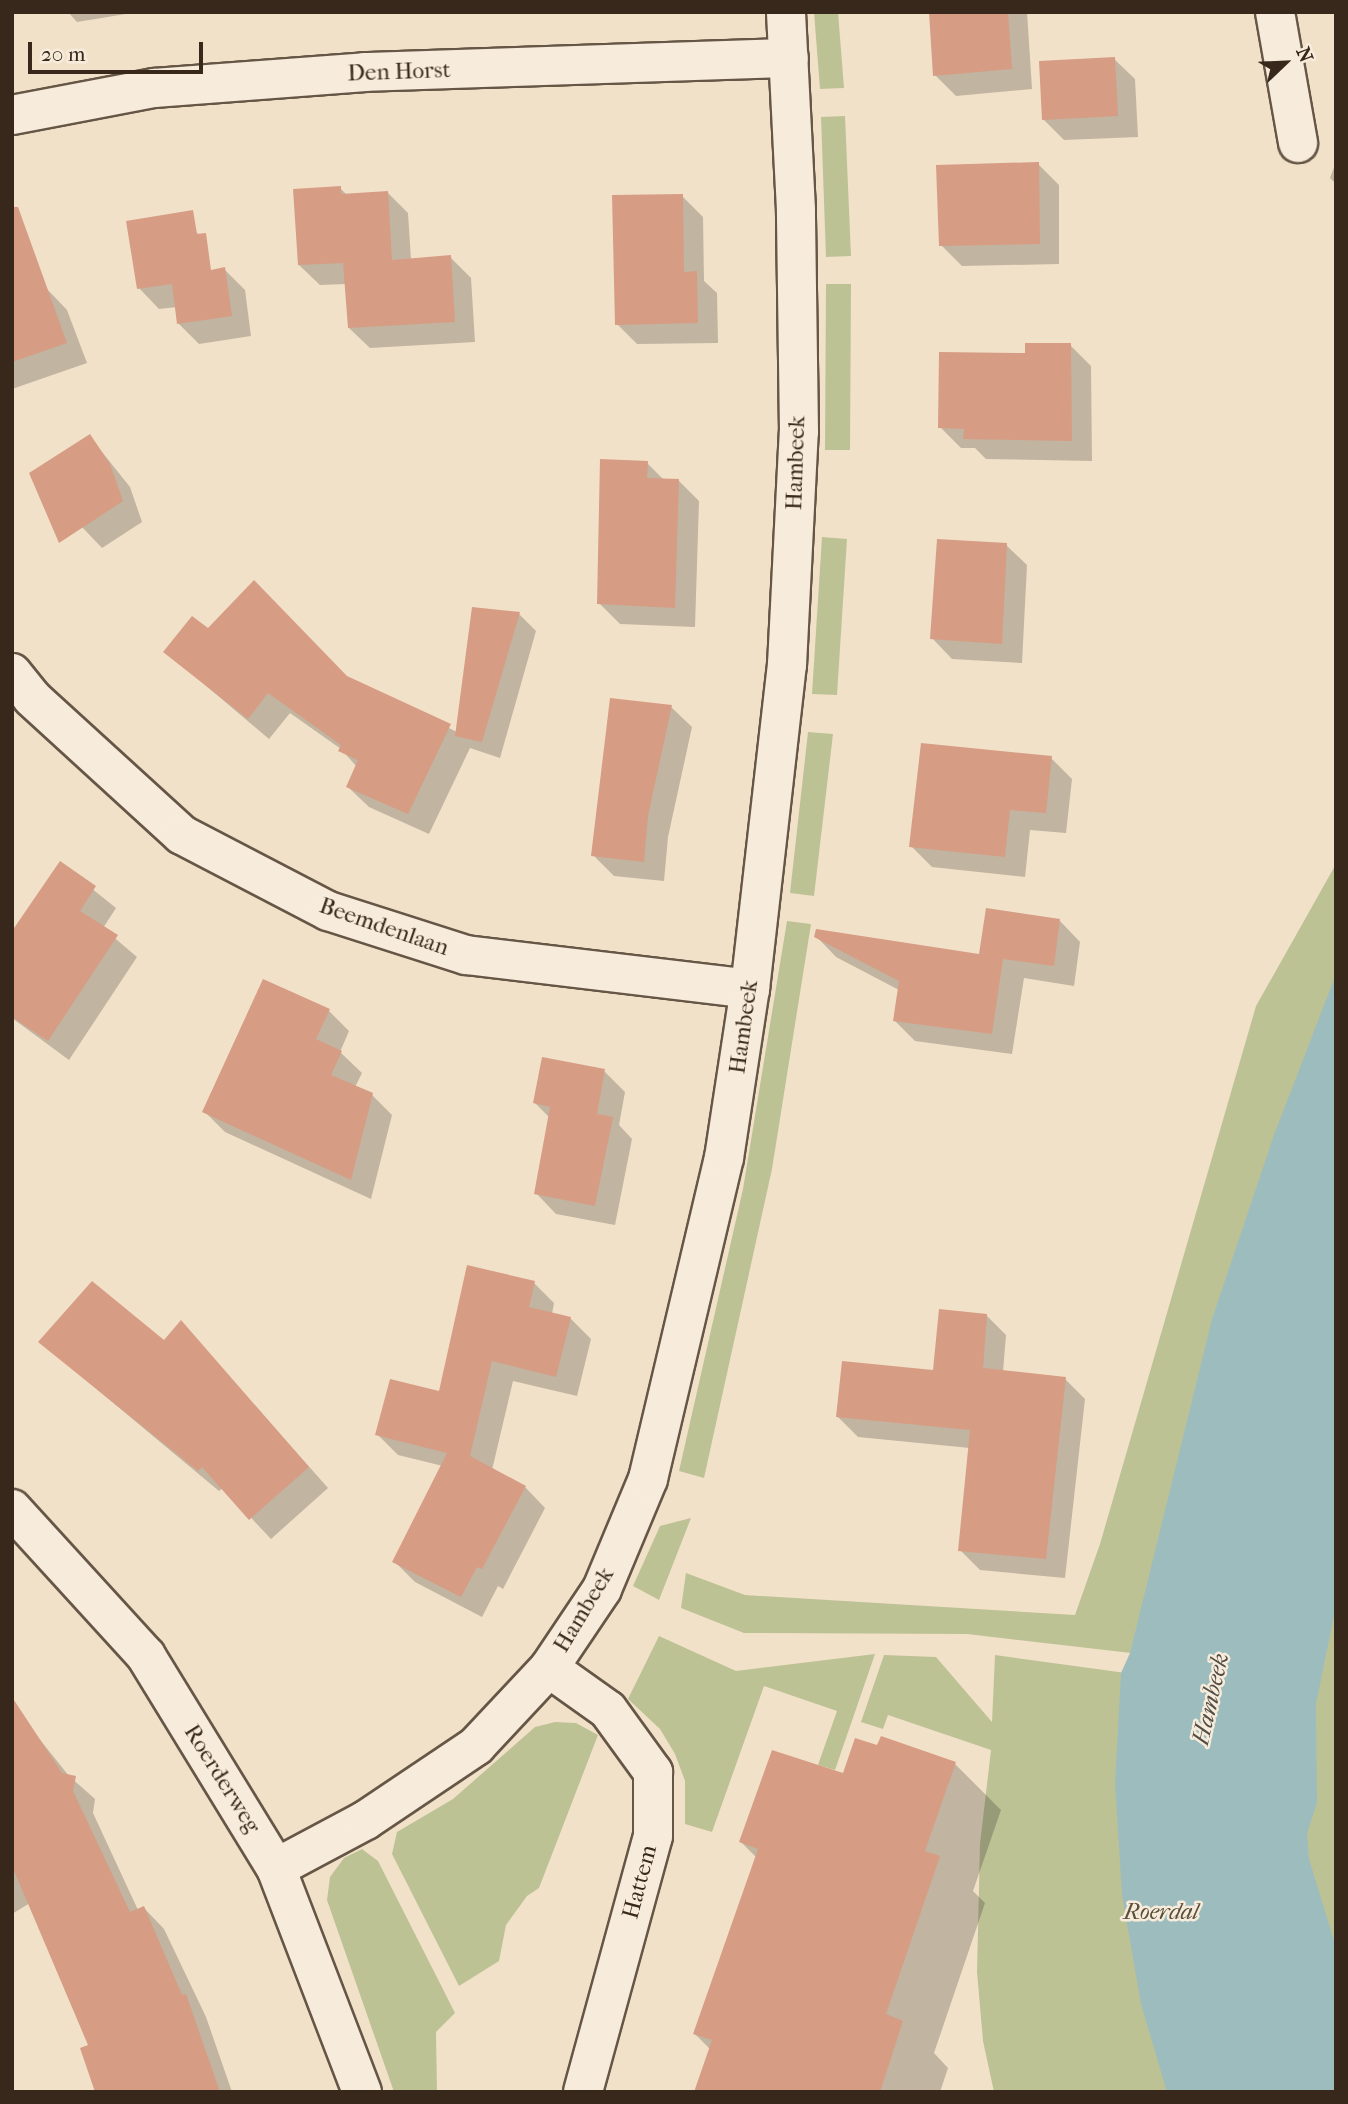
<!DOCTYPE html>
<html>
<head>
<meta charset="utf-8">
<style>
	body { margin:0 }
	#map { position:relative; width:1348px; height:2104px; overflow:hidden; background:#f2e1c9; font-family:"IM FELL French Canon",serif }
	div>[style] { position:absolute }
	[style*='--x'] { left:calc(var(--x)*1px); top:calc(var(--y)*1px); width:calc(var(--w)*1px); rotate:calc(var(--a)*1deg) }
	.green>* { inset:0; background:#bdc295 }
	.water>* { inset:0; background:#9dbcbe }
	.shadow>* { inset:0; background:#0003 }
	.building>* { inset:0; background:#d79c84 }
	.roads { filter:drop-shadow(2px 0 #665646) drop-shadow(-2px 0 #665646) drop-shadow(0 2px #665646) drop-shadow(0 -2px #665646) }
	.minor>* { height:38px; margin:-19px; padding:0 19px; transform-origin:19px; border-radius:19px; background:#f7ecdc }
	span { translate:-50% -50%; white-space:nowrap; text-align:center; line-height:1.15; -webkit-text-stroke:5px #f7ecdc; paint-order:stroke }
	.street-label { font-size:23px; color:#38281b }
	.park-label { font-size:23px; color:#594e3a; font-style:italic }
	.water-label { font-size:24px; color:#514d44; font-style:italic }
	.frame { position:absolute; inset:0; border:14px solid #38281b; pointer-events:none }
	.north { position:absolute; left:1250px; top:28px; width:70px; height:70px; -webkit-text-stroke:5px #f7ecdc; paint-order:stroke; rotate:67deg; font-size:19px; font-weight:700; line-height:28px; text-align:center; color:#38281b }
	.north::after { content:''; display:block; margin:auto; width:24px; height:32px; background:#38281b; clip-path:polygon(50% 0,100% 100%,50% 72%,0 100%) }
	.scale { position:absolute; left:28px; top:42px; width:175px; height:32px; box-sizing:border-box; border:4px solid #38281b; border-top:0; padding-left:9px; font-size:21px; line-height:24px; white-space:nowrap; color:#38281b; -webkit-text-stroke:5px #f7ecdc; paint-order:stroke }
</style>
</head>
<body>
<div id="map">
	<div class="green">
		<div style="clip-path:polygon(814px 12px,838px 12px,844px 88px,820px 89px)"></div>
		<div style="clip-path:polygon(845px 116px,851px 256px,826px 257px,821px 117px)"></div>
		<div style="clip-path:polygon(826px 284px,851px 284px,850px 450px,825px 450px)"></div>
		<div style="clip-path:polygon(822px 537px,847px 539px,837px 695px,812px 694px)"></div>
		<div style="clip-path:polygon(808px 732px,833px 734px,814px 896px,790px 893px)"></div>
		<div style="clip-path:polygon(1336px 864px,1336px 2092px,994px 2092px,983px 2041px,977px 1972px,980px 1844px,991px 1750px,888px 1715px,883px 1729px,861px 1722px,884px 1655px,936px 1657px,992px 1722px,995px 1655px,1126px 1673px,1131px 1653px,967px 1634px,744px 1633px,681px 1608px,686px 1573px,745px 1595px,1075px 1615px,1100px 1544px,1256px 1006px)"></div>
		<div style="clip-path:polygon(787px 921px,811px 924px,772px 1169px,704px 1478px,679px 1471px,743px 1189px)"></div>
		<div style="clip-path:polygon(691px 1518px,659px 1600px,633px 1586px,660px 1526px)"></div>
		<div style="clip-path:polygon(659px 1636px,736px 1671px,875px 1654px,835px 1770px,818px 1765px,837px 1711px,764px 1686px,712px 1832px,685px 1824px,685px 1781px,675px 1754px,660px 1729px,628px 1699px)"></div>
		<div style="clip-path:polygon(555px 1722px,576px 1723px,598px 1735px,539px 1888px,527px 1896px,506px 1925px,499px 1961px,459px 1986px,392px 1854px,397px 1832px,453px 1799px,535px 1727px)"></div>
		<div style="clip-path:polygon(362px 1849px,378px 1861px,455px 2013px,436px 2032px,437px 2092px,394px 2092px,327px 1900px,330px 1877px,344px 1858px)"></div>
	</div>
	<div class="water">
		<div style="clip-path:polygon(1336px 974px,1336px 1606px,1316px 1704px,1317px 1803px,1307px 1833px,1309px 1859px,1336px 1947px,1336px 2092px,1167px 2092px,1141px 2004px,1122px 1895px,1115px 1784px,1121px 1673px,1130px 1653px,1212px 1319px,1274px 1135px)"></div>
	</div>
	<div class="shadow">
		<div style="clip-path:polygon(68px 12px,138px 12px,77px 22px)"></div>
		<div style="clip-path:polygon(931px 12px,1027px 12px,1032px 89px,956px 96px,935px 75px)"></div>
		<div style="clip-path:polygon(1114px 59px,1135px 79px,1138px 137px,1064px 140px,1044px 120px)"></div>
		<div style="clip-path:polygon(1336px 162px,1336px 184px,1330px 178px)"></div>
		<div style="clip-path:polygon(1038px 164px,1059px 185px,1059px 264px,962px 266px,941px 245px)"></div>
		<div style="clip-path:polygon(340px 188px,348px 196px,388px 193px,408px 213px,411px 260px,450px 257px,471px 278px,475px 342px,370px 348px,349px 328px,346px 284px,320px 285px,299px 265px)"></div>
		<div style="clip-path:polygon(682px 196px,703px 217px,704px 281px,717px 293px,718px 343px,637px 344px,617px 324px)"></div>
		<div style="clip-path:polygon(179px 214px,199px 235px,205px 272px,224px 269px,245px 290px,251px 336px,199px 344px,179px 324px,177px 307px,159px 309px,139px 288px)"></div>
		<div style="clip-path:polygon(47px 289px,67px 310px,87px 363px,12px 389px,12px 302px)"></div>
		<div style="clip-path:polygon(1070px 345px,1091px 366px,1092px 461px,986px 459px,975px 448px,961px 448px,940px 427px,1026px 355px)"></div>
		<div style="clip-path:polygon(90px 437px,130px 487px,142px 522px,102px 548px,82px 527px)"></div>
		<div style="clip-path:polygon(647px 463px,664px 480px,679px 481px,699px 501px,695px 627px,620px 624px,599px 603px)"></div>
		<div style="clip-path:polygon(1006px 545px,1027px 565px,1022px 663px,952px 659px,932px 638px)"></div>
		<div style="clip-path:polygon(519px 614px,536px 631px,500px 758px,470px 748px,429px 834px,369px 807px,348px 787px,357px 767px,341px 749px,290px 713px,269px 739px,166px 652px,208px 630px,347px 678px,457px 732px)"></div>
		<div style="clip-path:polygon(671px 707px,692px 727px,668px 837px,664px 881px,614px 876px,593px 855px)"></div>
		<div style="clip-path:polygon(1051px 758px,1072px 779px,1066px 833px,1030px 830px,1025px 877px,932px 867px,911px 846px)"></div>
		<div style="clip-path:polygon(61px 864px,116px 908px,103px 928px,137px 957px,69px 1060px,12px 1018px,12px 959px)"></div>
		<div style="clip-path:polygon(1060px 921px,1080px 942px,1074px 986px,1024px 978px,1012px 1054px,915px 1041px,894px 1020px,899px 990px,836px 957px,816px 936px,981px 956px)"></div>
		<div style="clip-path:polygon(329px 1011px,349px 1031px,340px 1052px,362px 1073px,355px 1087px,372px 1095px,392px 1115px,371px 1199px,225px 1132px,204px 1111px)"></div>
		<div style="clip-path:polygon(604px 1071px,625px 1092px,619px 1125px,632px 1139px,615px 1225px,556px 1214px,536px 1193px,550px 1118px,535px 1103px)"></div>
		<div style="clip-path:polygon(534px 1283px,554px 1303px,552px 1314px,570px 1318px,591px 1339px,577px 1396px,513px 1381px,492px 1470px,525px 1487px,545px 1508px,503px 1589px,498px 1586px,482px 1617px,415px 1582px,394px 1561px,443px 1466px,398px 1455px,377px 1434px,440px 1393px)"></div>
		<div style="clip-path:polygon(986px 1315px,1006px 1335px,1003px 1372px,1065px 1379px,1085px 1399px,1065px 1578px,980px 1570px,960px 1550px,970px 1448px,858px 1437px,838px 1417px,935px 1372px)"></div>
		<div style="clip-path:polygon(181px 1322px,328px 1488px,271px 1539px,223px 1488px,219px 1491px,40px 1342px,164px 1343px)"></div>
		<div style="clip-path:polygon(29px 1726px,69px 1776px,95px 1799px,93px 1813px,138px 1910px,144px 1908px,164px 1929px,206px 2017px,232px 2092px,97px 2092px,90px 2046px,30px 1903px,12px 1914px,12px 1737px)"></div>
		<div style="clip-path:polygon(955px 1764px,1001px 1810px,973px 1891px,985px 1903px,934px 2053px,948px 2068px,940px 2092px,696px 2092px,710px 2049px,695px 2034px,756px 1857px,741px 1842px,844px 1775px)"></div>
	</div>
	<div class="building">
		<div style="clip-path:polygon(929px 12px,1008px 12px,1012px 69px,933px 76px)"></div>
		<div style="clip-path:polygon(1115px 57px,1118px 116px,1042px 120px,1039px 61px)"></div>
		<div style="clip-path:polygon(1039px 162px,1040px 244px,939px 246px,936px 165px)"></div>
		<div style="clip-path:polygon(341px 186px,341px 194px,388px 191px,392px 260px,451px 255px,455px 322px,348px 328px,343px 263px,298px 265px,293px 189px)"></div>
		<div style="clip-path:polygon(683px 194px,684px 272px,697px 271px,698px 323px,615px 325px,612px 195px)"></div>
		<div style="clip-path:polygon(12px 207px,18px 207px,67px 343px,12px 362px)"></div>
		<div style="clip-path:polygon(193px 210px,197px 234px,206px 233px,211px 270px,225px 267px,232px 316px,177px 324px,172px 284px,137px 289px,126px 221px)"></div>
		<div style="clip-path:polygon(1025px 343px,1071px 343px,1072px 441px,963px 439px,964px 429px,938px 428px,939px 352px,1025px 353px)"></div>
		<div style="clip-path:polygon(90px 434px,110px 464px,123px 501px,59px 543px,29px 473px)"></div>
		<div style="clip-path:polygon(600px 459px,648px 461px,647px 478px,679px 479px,675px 608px,597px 604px)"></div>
		<div style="clip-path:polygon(937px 539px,1007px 543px,1002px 644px,930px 639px)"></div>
		<div style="clip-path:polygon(254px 580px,347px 676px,451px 724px,408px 814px,346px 787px,358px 760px,338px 751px,341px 745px,268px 693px,248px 719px,163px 652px,192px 616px,208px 628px)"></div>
		<div style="clip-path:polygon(472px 607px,520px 612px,482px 742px,455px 736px)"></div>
		<div style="clip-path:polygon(610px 698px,672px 705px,648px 816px,644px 862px,591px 856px)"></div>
		<div style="clip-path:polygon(921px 743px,1052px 756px,1046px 813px,1010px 810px,1005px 857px,909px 847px)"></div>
		<div style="clip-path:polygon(60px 861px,96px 886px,80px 911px,118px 935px,48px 1041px,12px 1017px,12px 931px)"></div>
		<div style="clip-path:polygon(986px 908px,1060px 919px,1054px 966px,1003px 959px,992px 1034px,893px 1021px,899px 981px,814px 937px,816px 929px,979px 954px)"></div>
		<div style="clip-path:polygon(263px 979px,330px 1009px,316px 1039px,342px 1051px,331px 1075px,373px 1093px,351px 1180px,202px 1112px)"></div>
		<div style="clip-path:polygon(542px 1057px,605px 1069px,597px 1114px,613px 1117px,595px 1206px,534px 1194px,550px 1107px,533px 1103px)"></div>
		<div style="clip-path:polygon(467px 1265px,535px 1281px,529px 1307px,571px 1317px,556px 1377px,492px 1361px,470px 1456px,526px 1486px,482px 1569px,477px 1567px,461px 1597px,392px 1562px,447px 1453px,375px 1435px,390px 1379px,439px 1391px)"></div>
		<div style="clip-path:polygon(92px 1281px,164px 1340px,181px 1320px,309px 1467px,249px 1520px,202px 1467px,198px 1471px,38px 1342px)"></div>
		<div style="clip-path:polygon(939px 1309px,987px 1314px,983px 1368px,1066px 1377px,1046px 1559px,958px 1551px,970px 1430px,836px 1417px,842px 1361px,933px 1370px)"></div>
		<div style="clip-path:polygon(12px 1697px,62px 1773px,76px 1776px,73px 1791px,130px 1912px,144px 1906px,182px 1995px,186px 1994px,220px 2092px,95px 2092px,80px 2048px,88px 2045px,12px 1866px)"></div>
		<div style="clip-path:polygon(881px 1736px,956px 1762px,925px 1851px,940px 1856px,886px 2014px,903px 2021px,880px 2092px,694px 2092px,712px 2040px,693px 2034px,758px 1849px,739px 1842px,772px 1750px,843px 1773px,855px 1738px,877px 1745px)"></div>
	</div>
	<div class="roads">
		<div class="minor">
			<div style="--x:1275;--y:12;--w:133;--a:80"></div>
			<div style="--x:12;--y:115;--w:145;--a:-10.8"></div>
			<div style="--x:154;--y:88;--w:212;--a:-4.3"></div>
			<div style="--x:365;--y:72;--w:424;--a:-1.9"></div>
			<div style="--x:12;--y:673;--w:32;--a:51"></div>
			<div style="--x:32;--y:698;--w:203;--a:42.4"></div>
			<div style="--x:182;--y:835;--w:165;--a:27.5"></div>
			<div style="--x:328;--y:911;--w:145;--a:17.7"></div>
			<div style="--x:466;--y:955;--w:286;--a:6.8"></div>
			<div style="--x:12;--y:1509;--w:199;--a:47.6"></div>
			<div style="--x:146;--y:1656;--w:249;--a:58.5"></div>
			<div style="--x:276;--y:1868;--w:240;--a:69"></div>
			<div style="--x:549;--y:1668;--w:72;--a:35.4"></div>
			<div style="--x:608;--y:1710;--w:77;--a:54"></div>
			<div style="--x:653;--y:1772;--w:64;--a:90"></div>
			<div style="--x:653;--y:1836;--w:265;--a:105.3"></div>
			<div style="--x:276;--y:1868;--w:102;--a:-28.1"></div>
			<div style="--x:366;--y:1820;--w:133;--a:-33.9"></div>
			<div style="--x:476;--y:1746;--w:107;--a:-46.9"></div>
			<div style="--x:549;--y:1668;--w:95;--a:-56.1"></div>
			<div style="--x:602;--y:1589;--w:119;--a:-67.3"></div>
			<div style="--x:648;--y:1479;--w:330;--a:-76.7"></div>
			<div style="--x:724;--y:1158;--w:171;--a:-81.3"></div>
			<div style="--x:750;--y:989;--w:326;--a:-83.5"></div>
			<div style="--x:787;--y:665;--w:233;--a:-87.1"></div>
			<div style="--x:799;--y:432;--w:222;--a:-90.8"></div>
			<div style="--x:796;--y:210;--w:198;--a:-92.9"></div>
		</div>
	</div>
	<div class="street-label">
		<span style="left:399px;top:72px;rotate:-2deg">Den Horst</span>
		<span style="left:796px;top:463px;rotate:-88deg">Hambeek</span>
		<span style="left:384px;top:927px;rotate:19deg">Beemdenlaan</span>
		<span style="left:744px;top:1027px;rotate:-82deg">Hambeek</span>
		<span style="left:584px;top:1610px;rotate:-59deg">Hambeek</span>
		<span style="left:222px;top:1779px;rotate:58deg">Roerderweg</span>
		<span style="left:640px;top:1882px;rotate:-75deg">Hattem</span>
	</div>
	<div class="park-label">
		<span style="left:1161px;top:1912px">Roerdal</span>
	</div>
	<div class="water-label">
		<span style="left:1211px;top:1699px;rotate:-77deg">Hambeek</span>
	</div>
	<div class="frame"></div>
	<div class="north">N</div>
	<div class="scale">20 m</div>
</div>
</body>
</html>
